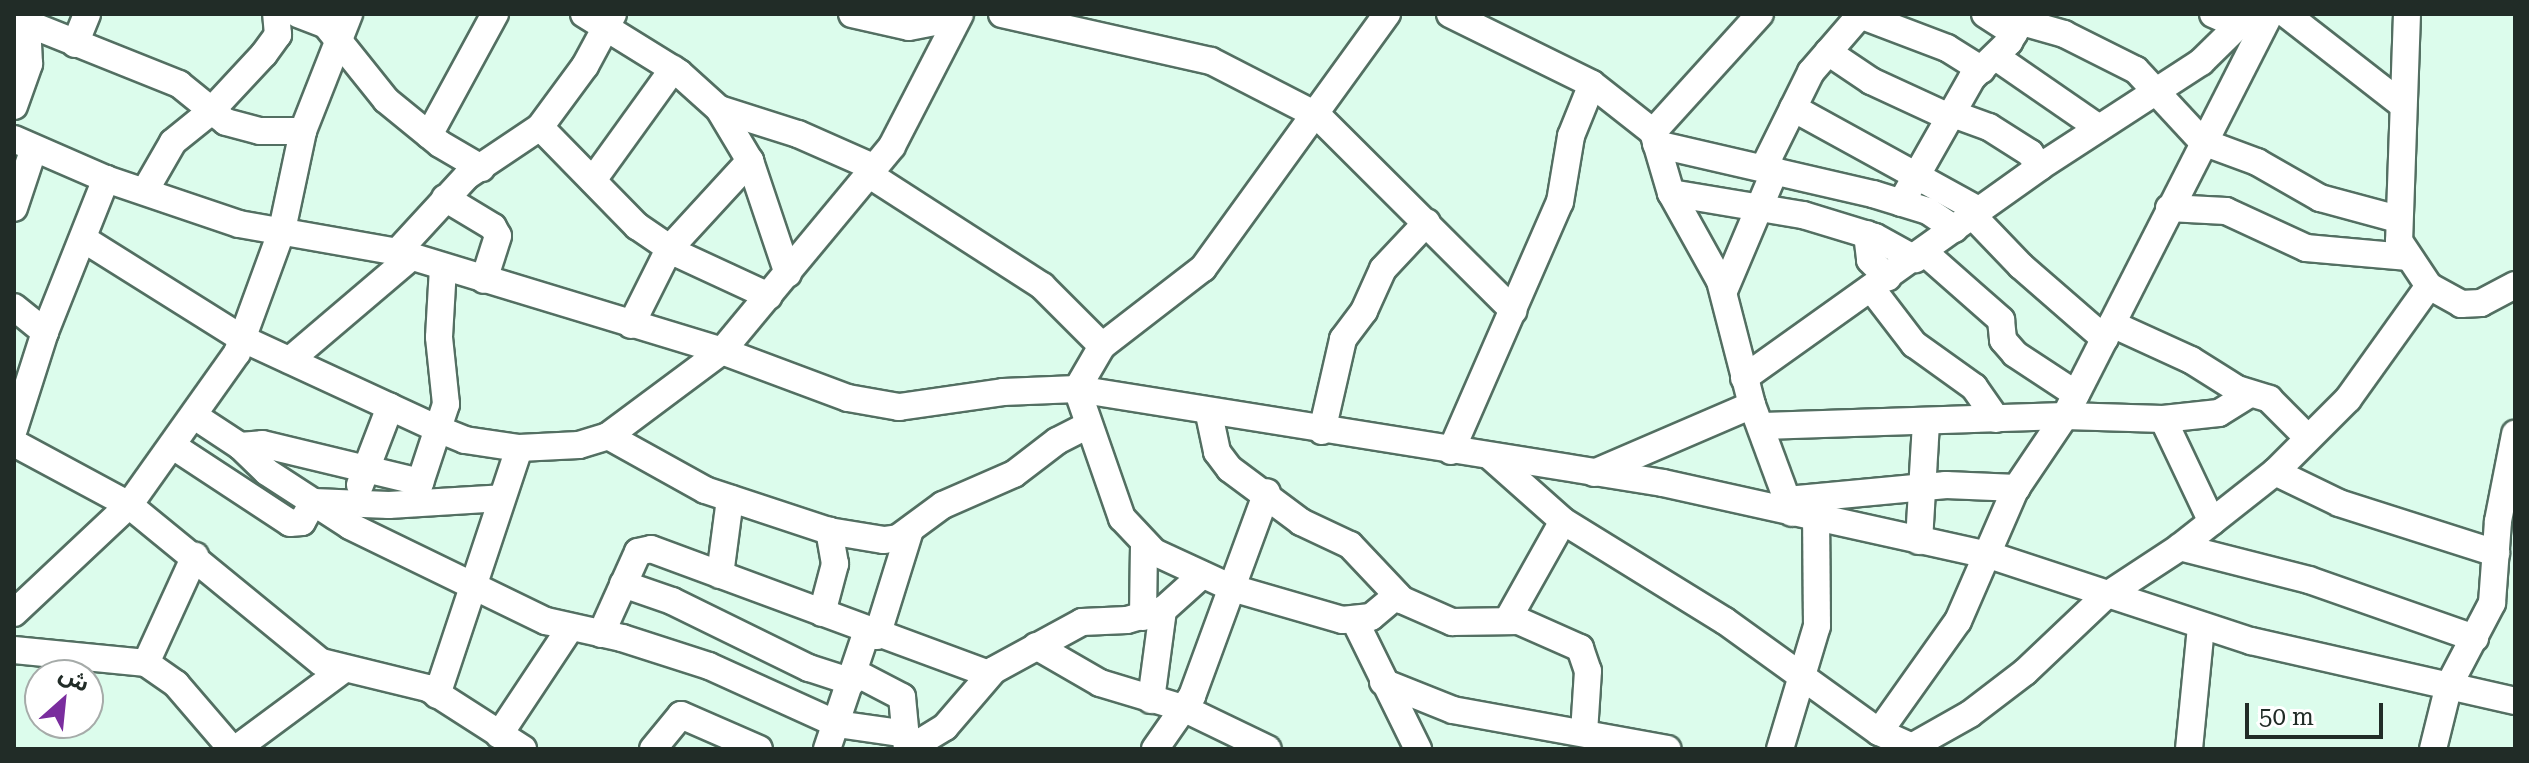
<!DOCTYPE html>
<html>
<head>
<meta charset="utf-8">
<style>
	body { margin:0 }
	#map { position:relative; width:2529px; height:763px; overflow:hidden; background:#dcfcec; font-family:"Roboto Serif","Noto Sans Arabic",serif }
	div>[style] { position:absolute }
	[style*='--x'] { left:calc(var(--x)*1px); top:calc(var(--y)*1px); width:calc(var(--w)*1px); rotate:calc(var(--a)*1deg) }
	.roads { filter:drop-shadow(2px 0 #536f62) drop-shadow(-2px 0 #536f62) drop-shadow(0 2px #536f62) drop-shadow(0 -2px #536f62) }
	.minor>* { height:26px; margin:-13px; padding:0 13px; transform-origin:13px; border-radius:13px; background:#fff }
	span { translate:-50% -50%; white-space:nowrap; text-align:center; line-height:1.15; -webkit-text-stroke:7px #fff; paint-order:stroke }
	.frame { position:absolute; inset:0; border:16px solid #212c27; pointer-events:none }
	.north { position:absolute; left:24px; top:659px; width:80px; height:80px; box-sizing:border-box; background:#fff; border:2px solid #a6aba9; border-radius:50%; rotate:27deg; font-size:22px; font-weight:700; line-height:32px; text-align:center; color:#212c27 }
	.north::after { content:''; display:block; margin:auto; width:28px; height:36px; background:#7a2d9e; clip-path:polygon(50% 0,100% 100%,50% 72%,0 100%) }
	.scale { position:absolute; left:2245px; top:703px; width:138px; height:36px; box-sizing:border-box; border:4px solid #212c27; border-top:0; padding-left:10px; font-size:24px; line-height:28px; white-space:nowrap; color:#212c27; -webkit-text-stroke:6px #fff; paint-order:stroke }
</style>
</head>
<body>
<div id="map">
	<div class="roads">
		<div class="minor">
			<div style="--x:298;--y:14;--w:30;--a:21"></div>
			<div style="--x:326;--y:25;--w:96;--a:51.3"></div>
			<div style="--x:386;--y:100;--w:70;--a:39.2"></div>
			<div style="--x:440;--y:144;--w:48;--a:30.3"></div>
			<div style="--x:584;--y:14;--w:112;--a:31.8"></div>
			<div style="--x:679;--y:73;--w:54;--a:42"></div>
			<div style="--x:719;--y:109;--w:61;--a:59.2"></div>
			<div style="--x:750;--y:161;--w:119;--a:71.4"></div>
			<div style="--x:852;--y:14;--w:58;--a:12.8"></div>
			<div style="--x:909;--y:27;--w:47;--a:-11.1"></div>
			<div style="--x:1002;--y:14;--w:214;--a:12.7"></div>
			<div style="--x:1211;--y:61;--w:120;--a:27.2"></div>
			<div style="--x:1318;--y:116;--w:276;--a:44.9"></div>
			<div style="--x:1387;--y:14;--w:314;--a:125.9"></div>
			<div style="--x:1203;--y:268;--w:128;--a:142.3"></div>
			<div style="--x:1102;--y:346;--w:50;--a:120.2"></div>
			<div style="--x:1077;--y:389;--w:137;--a:70.8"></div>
			<div style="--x:1122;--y:518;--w:47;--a:46.7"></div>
			<div style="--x:1154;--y:552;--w:86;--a:24.8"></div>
			<div style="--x:1232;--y:588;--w:115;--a:16.2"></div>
			<div style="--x:1342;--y:620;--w:29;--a:-6"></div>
			<div style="--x:1371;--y:617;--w:34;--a:-40"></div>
			<div style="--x:1450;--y:14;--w:158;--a:26.2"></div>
			<div style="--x:1592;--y:84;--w:78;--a:38.2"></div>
			<div style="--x:1653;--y:132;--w:64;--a:73.6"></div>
			<div style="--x:1671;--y:193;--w:101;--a:60.9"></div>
			<div style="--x:1720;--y:281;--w:128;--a:75.5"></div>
			<div style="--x:1752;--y:405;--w:115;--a:69.7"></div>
			<div style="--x:1985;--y:14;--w:35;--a:33"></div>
			<div style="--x:2213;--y:14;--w:27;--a:24"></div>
			<div style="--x:2286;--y:14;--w:148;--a:37.9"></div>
			<div style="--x:2407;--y:14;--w:227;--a:92"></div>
			<div style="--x:2399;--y:241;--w:54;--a:56.3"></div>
			<div style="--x:2429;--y:286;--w:37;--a:29"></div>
			<div style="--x:2461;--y:304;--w:20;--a:-3"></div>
			<div style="--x:2481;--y:303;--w:38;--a:-28"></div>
			<div style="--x:1860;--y:15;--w:93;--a:20.8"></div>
			<div style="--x:1947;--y:48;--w:41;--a:32.2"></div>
			<div style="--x:14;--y:18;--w:178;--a:21.8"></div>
			<div style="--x:179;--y:84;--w:60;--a:39"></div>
			<div style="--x:226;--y:122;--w:35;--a:15"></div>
			<div style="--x:260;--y:131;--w:43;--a:0"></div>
			<div style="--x:2022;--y:22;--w:44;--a:15.9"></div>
			<div style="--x:2064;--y:34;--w:80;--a:26.6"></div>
			<div style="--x:2136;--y:70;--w:98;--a:47.1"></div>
			<div style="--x:2203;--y:142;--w:58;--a:20.3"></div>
			<div style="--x:2257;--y:162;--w:73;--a:29.7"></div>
			<div style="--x:2320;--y:198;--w:81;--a:15.1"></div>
			<div style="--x:75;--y:44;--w:32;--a:-68"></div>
			<div style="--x:1828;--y:52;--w:52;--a:34"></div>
			<div style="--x:1871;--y:81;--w:88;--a:24.8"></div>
			<div style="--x:1996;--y:57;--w:125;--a:34.6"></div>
			<div style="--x:14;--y:106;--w:45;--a:-70.3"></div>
			<div style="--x:29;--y:64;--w:41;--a:-92.8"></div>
			<div style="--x:1793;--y:108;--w:213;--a:28.8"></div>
			<div style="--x:719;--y:109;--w:83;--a:17.6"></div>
			<div style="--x:798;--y:134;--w:84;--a:23.8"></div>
			<div style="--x:1953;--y:114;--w:38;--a:20"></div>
			<div style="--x:1989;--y:127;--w:49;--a:32.4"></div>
			<div style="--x:2030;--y:153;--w:17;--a:57"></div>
			<div style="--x:540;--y:127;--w:139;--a:45.6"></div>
			<div style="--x:637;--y:226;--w:50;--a:34.3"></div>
			<div style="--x:678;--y:254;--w:100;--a:24.8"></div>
			<div style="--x:1653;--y:132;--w:159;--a:-47.8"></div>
			<div style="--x:429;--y:135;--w:138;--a:-61.4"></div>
			<div style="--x:14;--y:139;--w:100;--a:23.5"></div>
			<div style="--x:106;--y:179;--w:140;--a:18.7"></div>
			<div style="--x:239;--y:224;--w:160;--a:10"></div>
			<div style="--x:397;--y:252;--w:340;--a:16.9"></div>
			<div style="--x:722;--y:351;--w:134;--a:20.5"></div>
			<div style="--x:848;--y:398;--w:52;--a:10"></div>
			<div style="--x:899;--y:407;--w:105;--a:-8.2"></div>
			<div style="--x:1003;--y:392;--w:74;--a:-2.3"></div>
			<div style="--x:1077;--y:389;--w:593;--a:9.11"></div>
			<div style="--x:1663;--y:483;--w:334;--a:12.5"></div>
			<div style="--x:1989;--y:555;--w:276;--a:18.2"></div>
			<div style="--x:2251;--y:641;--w:271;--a:12.8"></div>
			<div style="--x:1656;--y:144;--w:223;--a:13"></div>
			<div style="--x:1873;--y:194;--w:58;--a:17.2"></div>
			<div style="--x:1928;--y:211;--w:32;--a:34"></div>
			<div style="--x:1764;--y:167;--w:106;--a:-63.7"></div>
			<div style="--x:1811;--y:72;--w:77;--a:-49.2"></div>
			<div style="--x:870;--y:175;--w:205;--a:32.8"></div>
			<div style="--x:1042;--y:286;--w:85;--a:45"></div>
			<div style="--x:593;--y:180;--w:137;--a:-54.2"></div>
			<div style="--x:146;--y:189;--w:54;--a:-60.1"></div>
			<div style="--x:173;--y:142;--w:48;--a:-39"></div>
			<div style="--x:210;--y:112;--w:79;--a:-47"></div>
			<div style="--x:264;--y:54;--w:24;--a:-54"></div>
			<div style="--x:278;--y:35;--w:21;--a:-95"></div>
			<div style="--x:1671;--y:193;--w:134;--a:9.5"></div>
			<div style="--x:1803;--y:215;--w:75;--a:17"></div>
			<div style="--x:1875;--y:237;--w:46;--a:28.8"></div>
			<div style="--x:445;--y:198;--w:56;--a:31.1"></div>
			<div style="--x:493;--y:227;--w:10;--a:61"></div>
			<div style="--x:498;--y:236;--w:46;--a:107.7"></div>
			<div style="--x:1901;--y:203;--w:144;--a:-60.4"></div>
			<div style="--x:1972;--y:78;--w:52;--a:-44.2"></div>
			<div style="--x:2009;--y:42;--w:32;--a:-60"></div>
			<div style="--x:14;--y:208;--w:63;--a:-71.6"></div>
			<div style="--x:2169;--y:208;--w:57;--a:3"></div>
			<div style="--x:2226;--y:211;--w:88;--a:24.8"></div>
			<div style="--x:2306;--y:248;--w:100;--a:5.1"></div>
			<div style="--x:1973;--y:216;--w:69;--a:46.2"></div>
			<div style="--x:2021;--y:266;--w:111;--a:41"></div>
			<div style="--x:1867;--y:234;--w:26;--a:83"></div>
			<div style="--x:1870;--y:260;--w:25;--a:45"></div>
			<div style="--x:85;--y:240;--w:184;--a:32.1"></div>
			<div style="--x:241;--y:338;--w:217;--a:24.8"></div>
			<div style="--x:438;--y:429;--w:29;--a:22"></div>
			<div style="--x:465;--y:440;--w:55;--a:8.4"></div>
			<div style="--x:519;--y:448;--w:60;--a:-2.9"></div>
			<div style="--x:579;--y:445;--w:30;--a:-17"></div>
			<div style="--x:608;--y:436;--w:142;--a:-36.7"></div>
			<div style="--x:722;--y:351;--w:266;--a:-50.3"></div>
			<div style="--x:892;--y:146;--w:148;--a:-62.7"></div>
			<div style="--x:397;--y:252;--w:103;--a:-47.4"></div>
			<div style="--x:467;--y:176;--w:88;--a:-33.9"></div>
			<div style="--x:540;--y:127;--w:76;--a:-53.6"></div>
			<div style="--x:585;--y:66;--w:59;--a:-61.7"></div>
			<div style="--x:1924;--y:252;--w:103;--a:41.4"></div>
			<div style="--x:2001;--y:320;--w:20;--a:84"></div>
			<div style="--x:2003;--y:340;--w:18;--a:49"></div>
			<div style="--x:2015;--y:354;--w:73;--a:33.3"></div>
			<div style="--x:1871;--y:288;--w:71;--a:52.5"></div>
			<div style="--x:1914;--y:344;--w:74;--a:35.6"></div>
			<div style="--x:1974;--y:387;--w:39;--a:55"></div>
			<div style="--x:1724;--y:291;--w:131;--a:-67.1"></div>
			<div style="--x:14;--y:307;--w:40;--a:39"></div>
			<div style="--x:2112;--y:324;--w:87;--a:24.5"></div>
			<div style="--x:2191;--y:360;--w:54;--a:32.2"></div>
			<div style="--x:2237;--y:389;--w:34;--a:17"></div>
			<div style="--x:2269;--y:399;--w:55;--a:45"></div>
			<div style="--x:631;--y:325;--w:85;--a:-63.4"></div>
			<div style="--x:669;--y:249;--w:120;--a:-47.4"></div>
			<div style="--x:290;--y:360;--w:159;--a:-40.4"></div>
			<div style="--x:1744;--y:378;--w:365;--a:-35.5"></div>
			<div style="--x:2041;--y:166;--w:191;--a:-33"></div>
			<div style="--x:2201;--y:62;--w:69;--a:-44.4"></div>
			<div style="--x:1209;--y:414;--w:39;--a:78"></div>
			<div style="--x:1217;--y:452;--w:21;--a:53"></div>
			<div style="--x:1230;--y:469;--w:89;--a:36.7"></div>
			<div style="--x:1301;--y:522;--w:54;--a:25.1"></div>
			<div style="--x:1350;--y:545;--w:76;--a:46.6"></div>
			<div style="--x:1402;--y:600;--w:55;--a:23.7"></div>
			<div style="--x:1452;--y:622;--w:67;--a:-0.9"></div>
			<div style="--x:1519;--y:621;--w:67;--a:23.9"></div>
			<div style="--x:1580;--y:648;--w:24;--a:71"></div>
			<div style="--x:1588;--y:671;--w:62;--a:93.7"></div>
			<div style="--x:196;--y:417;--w:53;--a:33.4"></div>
			<div style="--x:240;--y:446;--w:37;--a:44"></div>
			<div style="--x:267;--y:472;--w:99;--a:33"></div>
			<div style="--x:350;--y:526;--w:218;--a:25.9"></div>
			<div style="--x:546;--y:621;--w:78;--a:12.6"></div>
			<div style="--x:622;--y:638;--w:91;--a:17.8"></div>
			<div style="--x:709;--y:666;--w:141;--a:24.4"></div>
			<div style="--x:837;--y:724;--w:70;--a:8.2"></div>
			<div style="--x:2163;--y:419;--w:114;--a:64.6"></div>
			<div style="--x:1763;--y:426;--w:302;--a:-1.9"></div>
			<div style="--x:2065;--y:416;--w:98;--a:1.8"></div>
			<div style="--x:2163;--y:419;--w:56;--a:-6.1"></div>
			<div style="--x:2219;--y:413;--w:36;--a:-32"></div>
			<div style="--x:14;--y:429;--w:102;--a:-72.3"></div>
			<div style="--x:45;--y:332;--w:165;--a:-68.3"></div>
			<div style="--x:1322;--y:431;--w:94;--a:-77.1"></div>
			<div style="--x:1343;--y:339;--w:35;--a:-53"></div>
			<div style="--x:1364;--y:311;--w:46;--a:-65.7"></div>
			<div style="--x:1383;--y:269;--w:64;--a:-46.9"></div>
			<div style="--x:608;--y:436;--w:111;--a:29.1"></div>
			<div style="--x:705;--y:490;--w:131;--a:18.3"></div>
			<div style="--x:829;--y:531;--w:56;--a:9.3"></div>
			<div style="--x:884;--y:540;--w:14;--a:-8"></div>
			<div style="--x:898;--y:538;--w:56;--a:-36.3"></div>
			<div style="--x:943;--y:505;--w:77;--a:-23.6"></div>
			<div style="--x:1014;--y:474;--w:54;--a:-37.5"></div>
			<div style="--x:1057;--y:441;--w:33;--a:-27"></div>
			<div style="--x:14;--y:443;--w:131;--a:28.3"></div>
			<div style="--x:129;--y:505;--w:248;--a:39.3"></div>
			<div style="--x:321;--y:662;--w:110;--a:13.7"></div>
			<div style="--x:428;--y:688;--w:113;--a:32.7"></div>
			<div style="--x:173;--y:446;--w:140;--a:33.3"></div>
			<div style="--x:290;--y:523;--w:12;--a:-5"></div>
			<div style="--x:302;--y:522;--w:23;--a:-61"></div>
			<div style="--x:313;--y:502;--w:76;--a:2.3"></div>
			<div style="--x:389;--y:505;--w:113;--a:-3.5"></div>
			<div style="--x:240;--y:446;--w:22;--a:-5"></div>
			<div style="--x:262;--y:444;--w:163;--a:13.5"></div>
			<div style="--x:1451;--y:451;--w:272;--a:-66.4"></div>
			<div style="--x:1560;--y:202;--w:67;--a:-80.5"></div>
			<div style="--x:1571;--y:136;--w:56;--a:-68"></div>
			<div style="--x:1491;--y:457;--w:96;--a:41.6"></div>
			<div style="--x:1563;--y:521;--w:190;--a:31.7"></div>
			<div style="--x:1725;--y:621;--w:190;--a:35.8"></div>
			<div style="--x:2275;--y:472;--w:71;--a:25.8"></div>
			<div style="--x:2339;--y:503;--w:165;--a:17.7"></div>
			<div style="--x:1594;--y:473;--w:172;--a:-23.3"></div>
			<div style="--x:360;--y:485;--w:84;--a:-69"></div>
			<div style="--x:1787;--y:500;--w:160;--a:-5.4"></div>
			<div style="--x:1946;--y:485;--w:71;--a:2.4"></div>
			<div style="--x:414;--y:501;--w:102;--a:-71.7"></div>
			<div style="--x:446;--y:404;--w:67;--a:-96"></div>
			<div style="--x:439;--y:337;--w:69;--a:-86.7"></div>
			<div style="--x:1919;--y:541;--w:119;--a:-86.6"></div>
			<div style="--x:2180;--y:547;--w:133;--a:14.3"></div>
			<div style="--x:2309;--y:580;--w:176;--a:19.3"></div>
			<div style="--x:720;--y:575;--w:77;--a:-82.5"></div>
			<div style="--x:623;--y:584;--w:52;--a:19.1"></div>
			<div style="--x:672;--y:601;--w:153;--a:26.1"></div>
			<div style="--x:809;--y:668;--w:45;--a:18"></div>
			<div style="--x:14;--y:613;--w:158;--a:-43.2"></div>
			<div style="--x:129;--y:505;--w:186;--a:-54.6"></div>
			<div style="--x:237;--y:353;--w:131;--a:-69.9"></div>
			<div style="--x:282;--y:230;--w:101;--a:-78"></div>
			<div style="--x:303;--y:131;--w:126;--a:-68.5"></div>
			<div style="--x:822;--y:613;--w:51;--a:-75.1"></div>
			<div style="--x:835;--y:564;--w:34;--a:-100"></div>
			<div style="--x:1143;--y:617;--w:71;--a:-89.2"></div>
			<div style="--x:1508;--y:619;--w:112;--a:-60.7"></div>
			<div style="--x:1355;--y:621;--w:143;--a:63.8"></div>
			<div style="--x:601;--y:634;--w:90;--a:-65.7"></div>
			<div style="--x:638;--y:552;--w:13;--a:-13"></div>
			<div style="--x:651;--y:549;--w:360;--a:20.3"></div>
			<div style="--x:877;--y:636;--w:111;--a:-72.7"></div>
			<div style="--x:1036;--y:646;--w:74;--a:30"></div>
			<div style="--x:1100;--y:683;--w:87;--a:16.8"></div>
			<div style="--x:1183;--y:708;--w:94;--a:25.8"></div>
			<div style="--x:14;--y:650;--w:133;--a:5.6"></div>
			<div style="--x:146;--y:663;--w:37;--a:35"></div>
			<div style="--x:176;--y:684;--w:86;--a:49.3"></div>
			<div style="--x:146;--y:663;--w:118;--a:-65.4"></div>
			<div style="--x:856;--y:673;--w:52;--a:27.6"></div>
			<div style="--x:902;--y:697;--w:52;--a:84.5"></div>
			<div style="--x:1383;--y:682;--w:75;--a:21.8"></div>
			<div style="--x:1453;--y:710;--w:218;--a:10.3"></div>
			<div style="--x:437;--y:695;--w:260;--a:-71.6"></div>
			<div style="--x:1151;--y:700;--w:91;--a:-82.4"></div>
			<div style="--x:499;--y:735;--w:128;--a:-56.4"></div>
			<div style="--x:236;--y:749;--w:134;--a:-36.5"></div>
			<div style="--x:653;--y:749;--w:44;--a:-50.5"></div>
			<div style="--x:681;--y:715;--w:85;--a:23.6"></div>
			<div style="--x:827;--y:749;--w:125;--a:-71.3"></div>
			<div style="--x:909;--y:749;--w:42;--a:-31.4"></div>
			<div style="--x:945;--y:727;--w:75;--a:-49.3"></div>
			<div style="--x:994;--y:670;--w:100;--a:-28.6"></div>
			<div style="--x:1082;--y:622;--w:45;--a:-2.5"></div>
			<div style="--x:1127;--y:620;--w:37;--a:-16"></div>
			<div style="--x:1163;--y:610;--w:52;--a:-41.9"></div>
			<div style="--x:1155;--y:749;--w:65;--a:-55.1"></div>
			<div style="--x:1192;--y:696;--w:217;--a:-69.8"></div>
			<div style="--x:1780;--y:749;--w:128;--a:-73.3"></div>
			<div style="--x:1817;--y:626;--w:107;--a:-90.5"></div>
			<div style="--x:1908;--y:749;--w:71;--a:-29.4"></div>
			<div style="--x:1970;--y:714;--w:69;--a:-37.4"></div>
			<div style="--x:2025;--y:672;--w:109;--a:-43.5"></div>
			<div style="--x:2104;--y:597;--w:91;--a:-33.3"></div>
			<div style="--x:2180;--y:547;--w:121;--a:-38.3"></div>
			<div style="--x:2275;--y:472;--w:103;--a:-45"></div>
			<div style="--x:2348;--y:399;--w:139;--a:-54.4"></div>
			<div style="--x:1917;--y:749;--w:42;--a:-155.9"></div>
			<div style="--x:1879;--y:732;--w:136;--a:-54.6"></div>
			<div style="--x:1958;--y:621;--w:143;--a:-66.5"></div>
			<div style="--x:2015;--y:490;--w:89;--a:-56"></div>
			<div style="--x:2065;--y:416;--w:451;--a:-63"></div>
			<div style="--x:2189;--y:749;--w:124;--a:-84.4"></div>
			<div style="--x:2433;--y:749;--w:66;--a:-76"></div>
			<div style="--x:2449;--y:685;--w:93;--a:-62.3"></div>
			<div style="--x:2492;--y:603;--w:82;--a:-85.8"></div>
			<div style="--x:2498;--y:521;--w:89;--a:-78.9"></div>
		</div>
	</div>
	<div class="frame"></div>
	<div class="north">ش</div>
	<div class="scale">50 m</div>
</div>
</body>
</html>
